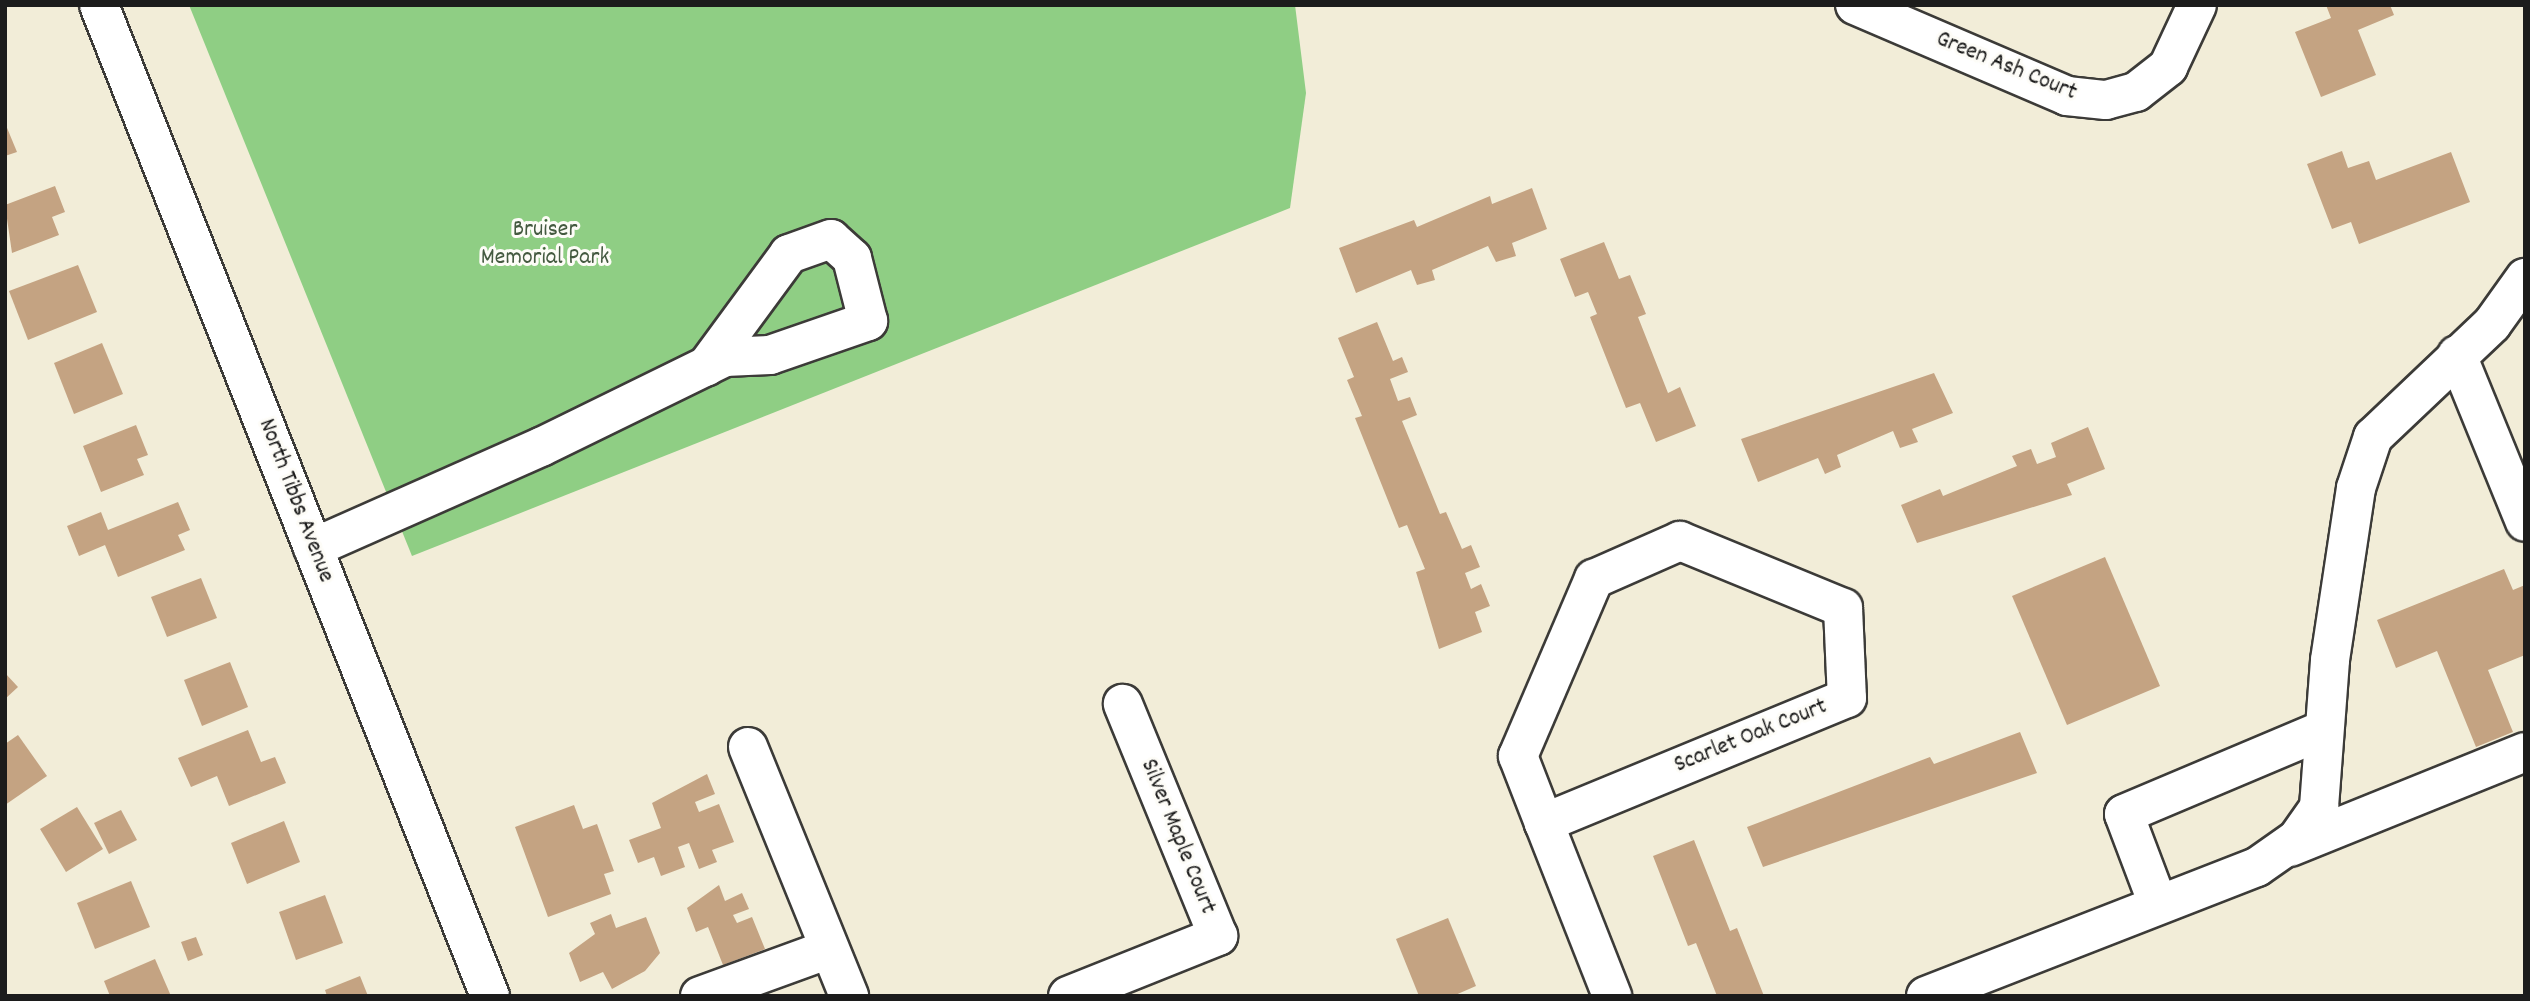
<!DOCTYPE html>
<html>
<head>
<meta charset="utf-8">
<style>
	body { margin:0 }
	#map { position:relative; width:2530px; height:1001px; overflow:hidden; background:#f2edd8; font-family:Dekko,sans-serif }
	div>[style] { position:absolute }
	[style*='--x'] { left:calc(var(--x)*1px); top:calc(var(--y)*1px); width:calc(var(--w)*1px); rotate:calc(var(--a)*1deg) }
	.green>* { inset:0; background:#8fce84 }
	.building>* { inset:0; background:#c4a382 }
	.roads { filter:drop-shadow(2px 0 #3c3b38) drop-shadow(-2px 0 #3c3b38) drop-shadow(0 2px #3c3b38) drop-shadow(0 -2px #3c3b38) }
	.minor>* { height:38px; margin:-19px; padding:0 19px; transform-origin:19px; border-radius:19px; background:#fff }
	span { translate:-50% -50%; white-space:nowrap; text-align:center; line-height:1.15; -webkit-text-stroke:6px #fdfcf7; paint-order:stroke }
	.street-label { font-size:24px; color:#1c1c1c }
	.park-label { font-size:24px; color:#445a40 }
	.frame { position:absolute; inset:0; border:7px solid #1c1c1c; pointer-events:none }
</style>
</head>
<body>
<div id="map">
	<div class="green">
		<div style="clip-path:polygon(189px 5px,1295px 5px,1306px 93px,1290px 208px,412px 556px)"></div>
	</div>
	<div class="building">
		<div style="clip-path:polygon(2326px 5px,2390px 5px,2394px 15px,2358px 30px,2376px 75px,2321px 97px,2295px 32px,2331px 18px)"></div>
		<div style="clip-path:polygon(5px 123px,17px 152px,5px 156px)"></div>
		<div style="clip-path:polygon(2342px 151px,2348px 168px,2369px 161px,2376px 180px,2451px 152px,2470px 202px,2359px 244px,2351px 222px,2332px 229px,2307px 164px)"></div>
		<div style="clip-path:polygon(55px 186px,65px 212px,52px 217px,59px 235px,12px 253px,5px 205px)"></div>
		<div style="clip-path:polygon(1532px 188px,1547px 229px,1512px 243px,1516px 256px,1496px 262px,1488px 246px,1432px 270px,1435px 280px,1417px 285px,1411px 270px,1356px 293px,1339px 248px,1414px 220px,1417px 227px,1490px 196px,1492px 204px)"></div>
		<div style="clip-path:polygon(1604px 242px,1619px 279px,1630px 275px,1646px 314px,1638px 317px,1668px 393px,1680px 387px,1696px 426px,1656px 442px,1640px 403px,1626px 408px,1590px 317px,1597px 314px,1588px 292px,1575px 297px,1560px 259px)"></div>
		<div style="clip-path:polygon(78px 265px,97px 312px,28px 340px,9px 291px)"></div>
		<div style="clip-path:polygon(1377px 322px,1393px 361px,1402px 357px,1408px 372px,1390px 379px,1398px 401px,1410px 397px,1417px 415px,1402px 421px,1440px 514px,1446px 512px,1462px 549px,1471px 545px,1480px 567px,1465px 573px,1471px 589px,1481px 584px,1490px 606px,1475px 612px,1482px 632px,1439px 649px,1416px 572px,1425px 569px,1407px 525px,1399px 528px,1355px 418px,1362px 416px,1347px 380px,1354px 377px,1338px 338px)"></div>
		<div style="clip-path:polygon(102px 343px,123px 394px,74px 414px,54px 363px)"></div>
		<div style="clip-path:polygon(1934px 373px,1953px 413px,1912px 429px,1918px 442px,1900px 448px,1893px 431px,1837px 455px,1841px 467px,1825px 474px,1818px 458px,1758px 482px,1741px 439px)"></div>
		<div style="clip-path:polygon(136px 425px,148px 455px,137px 459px,144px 475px,101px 492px,83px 446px)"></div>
		<div style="clip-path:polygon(2088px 427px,2105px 469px,2067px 484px,2072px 495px,1917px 543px,1901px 505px,1940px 489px,1943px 496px,2017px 466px,2012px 456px,2031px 449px,2037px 464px,2056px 457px,2051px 443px)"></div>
		<div style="clip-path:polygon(178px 502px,190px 530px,178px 535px,185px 550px,118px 577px,105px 545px,79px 556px,67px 526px,101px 512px,108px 530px)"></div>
		<div style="clip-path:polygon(2105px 557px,2160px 686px,2067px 725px,2012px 596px)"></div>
		<div style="clip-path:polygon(2504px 569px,2513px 590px,2525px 585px,2525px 655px,2488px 670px,2513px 732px,2476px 747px,2437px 651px,2396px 668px,2377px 620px)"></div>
		<div style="clip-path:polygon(201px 578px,217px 618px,167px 637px,151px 597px)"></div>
		<div style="clip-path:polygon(230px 662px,248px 707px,202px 726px,184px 680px)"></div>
		<div style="clip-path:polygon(5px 673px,18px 687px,5px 699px)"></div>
		<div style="clip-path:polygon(248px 730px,261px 762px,275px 757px,286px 783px,229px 806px,217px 776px,191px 787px,178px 758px)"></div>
		<div style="clip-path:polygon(2020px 732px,2037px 773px,1763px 867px,1747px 827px,1930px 757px,1934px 764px)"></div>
		<div style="clip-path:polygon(18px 735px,47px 776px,5px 805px,5px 744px)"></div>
		<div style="clip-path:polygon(707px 774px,715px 794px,695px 802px,699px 812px,719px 804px,734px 842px,712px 850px,717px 862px,699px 869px,689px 843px,678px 847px,685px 867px,661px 876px,654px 857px,638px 863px,629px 840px,661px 828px,652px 803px)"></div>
		<div style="clip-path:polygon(574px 805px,583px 829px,597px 824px,614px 871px,604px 874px,611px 894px,548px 917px,515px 827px)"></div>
		<div style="clip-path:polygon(77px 807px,103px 849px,66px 872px,40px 829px)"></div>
		<div style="clip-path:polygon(121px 810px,137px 840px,109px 854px,94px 823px)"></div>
		<div style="clip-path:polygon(284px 821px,300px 862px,247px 884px,231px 843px)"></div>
		<div style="clip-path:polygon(1694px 840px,1730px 931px,1737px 928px,1764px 996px,1717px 996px,1696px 943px,1688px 946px,1653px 856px)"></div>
		<div style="clip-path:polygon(131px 881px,150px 927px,95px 949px,77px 903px)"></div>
		<div style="clip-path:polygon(719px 885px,725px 901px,742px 893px,749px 909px,733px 915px,737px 923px,752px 917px,765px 949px,723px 965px,708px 927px,696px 932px,687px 908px)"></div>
		<div style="clip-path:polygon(325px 895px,343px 943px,296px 960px,279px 912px)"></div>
		<div style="clip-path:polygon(611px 914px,616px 928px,646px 917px,660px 953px,645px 971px,612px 989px,603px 972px,580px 982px,569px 953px,595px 934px,590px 923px)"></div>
		<div style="clip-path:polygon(1448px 918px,1476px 986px,1453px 996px,1419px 996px,1396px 939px)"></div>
		<div style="clip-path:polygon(196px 937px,203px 955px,188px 961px,181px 942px)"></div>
		<div style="clip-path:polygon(155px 959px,171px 996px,110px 996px,104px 981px)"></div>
		<div style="clip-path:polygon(360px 976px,368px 996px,327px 996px,325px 990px)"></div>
	</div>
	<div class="roads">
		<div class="minor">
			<div style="--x:99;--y:5;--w:1065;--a:68.47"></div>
			<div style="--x:1855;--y:5;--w:231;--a:23.2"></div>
			<div style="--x:2067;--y:96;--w:39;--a:6"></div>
			<div style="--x:2106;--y:100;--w:31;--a:-15"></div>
			<div style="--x:2136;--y:92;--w:41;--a:-38"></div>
			<div style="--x:2168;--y:67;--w:68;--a:-64.9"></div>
			<div style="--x:2457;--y:355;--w:180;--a:67.8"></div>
			<div style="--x:1680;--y:541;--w:176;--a:22.3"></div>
			<div style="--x:1843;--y:608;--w:90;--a:87.5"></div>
			<div style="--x:1847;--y:698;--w:328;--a:157.6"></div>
			<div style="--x:1544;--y:823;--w:72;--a:-111.2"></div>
			<div style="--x:1518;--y:756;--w:193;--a:-66.8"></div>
			<div style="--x:1594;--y:579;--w:94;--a:-23.8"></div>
			<div style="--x:313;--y:548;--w:249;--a:-23.9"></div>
			<div style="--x:541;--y:447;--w:205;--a:-26.1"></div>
			<div style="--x:725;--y:357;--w:45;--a:-2.5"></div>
			<div style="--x:770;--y:355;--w:104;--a:-19.1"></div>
			<div style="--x:868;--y:321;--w:65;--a:-104.3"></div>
			<div style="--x:852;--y:258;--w:28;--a:-138"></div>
			<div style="--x:831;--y:239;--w:45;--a:160.3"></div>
			<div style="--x:789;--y:254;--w:140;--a:126.3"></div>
			<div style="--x:748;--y:747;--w:269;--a:67.9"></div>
			<div style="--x:1544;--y:823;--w:186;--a:68.5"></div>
			<div style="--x:2290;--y:847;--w:253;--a:-22"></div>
			<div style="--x:2158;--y:904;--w:96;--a:-110.7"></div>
			<div style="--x:2124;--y:814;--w:216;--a:-22.9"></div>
			<div style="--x:700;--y:996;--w:137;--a:-20"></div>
			<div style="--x:1068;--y:996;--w:162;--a:-21.8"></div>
			<div style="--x:1218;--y:936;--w:251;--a:-112.3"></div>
			<div style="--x:1926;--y:996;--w:355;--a:-21.3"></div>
			<div style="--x:2257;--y:867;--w:49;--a:-35"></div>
			<div style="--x:2297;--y:839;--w:39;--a:-55"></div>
			<div style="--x:2319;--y:807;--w:147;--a:-85.7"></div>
			<div style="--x:2330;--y:660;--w:174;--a:-81.4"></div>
			<div style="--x:2356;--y:488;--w:54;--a:-71.6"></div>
			<div style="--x:2373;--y:437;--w:164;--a:-43.5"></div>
			<div style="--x:2492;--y:324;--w:57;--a:-54.3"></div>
		</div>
	</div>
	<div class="street-label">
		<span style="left:2006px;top:67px;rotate:22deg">Green Ash Court</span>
		<span style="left:295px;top:501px;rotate:69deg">North Tibbs Avenue</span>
		<span style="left:1751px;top:737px;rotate:-22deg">Scarlet Oak Court</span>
		<span style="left:1177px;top:837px;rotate:68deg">Silver Maple Court</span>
	</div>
	<div class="park-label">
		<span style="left:545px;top:245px">Bruiser<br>Memorial Park</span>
	</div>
	<div class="frame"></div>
</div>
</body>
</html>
